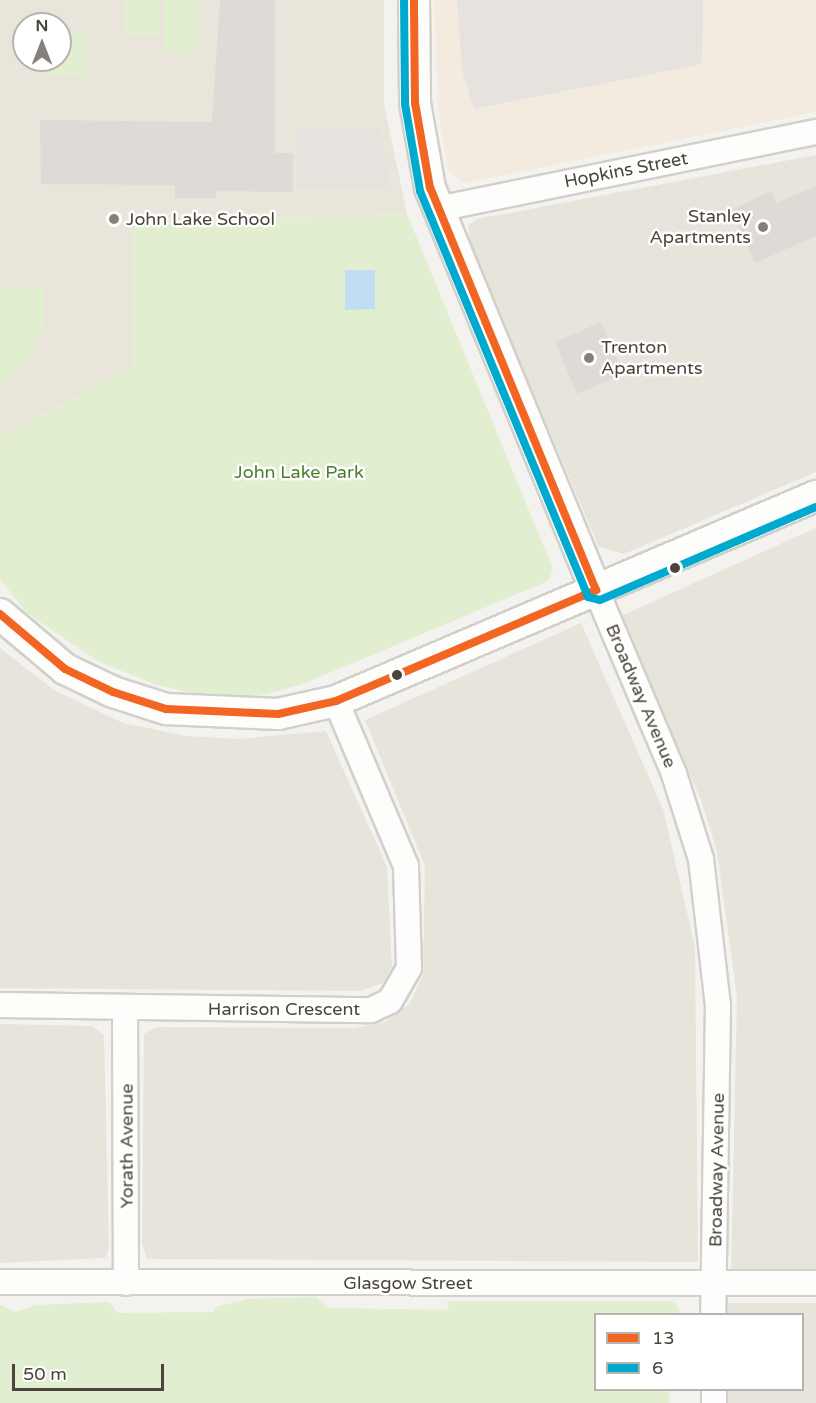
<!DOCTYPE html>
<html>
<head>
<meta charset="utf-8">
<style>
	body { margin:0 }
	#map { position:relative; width:816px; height:1403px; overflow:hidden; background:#f4f2ee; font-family:"Varela Round",sans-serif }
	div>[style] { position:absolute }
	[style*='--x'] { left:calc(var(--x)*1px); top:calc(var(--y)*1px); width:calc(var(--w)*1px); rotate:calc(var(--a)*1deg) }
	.residential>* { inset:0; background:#e7e4dc }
	.commercial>* { inset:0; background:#f3ebdf }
	.education>* { inset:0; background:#eae5da }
	.green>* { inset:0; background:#e1eecf }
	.parking>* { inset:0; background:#e6e3df }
	.water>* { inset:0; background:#c0ddf1 }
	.building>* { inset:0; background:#dedbd6 }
	.roads { filter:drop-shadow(2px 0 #d2d0cb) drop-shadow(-2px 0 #d2d0cb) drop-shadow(0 2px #d2d0cb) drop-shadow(0 -2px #d2d0cb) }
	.minor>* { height:24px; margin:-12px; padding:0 12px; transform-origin:12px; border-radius:12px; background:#fdfdfc }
	.tertiary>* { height:30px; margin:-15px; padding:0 15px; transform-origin:15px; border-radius:15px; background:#fdfdfc }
	.bus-1>* { height:8px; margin:-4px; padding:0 4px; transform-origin:4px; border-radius:4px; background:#f26522 }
	.bus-2>* { height:8px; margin:-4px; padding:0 4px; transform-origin:4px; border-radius:4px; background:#00a9ce }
	.dots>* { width:16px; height:16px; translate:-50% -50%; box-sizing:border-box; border:3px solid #fff; border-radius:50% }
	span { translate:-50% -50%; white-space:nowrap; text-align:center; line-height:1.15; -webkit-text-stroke:5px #fff; paint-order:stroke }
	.street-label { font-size:18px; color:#4b4439 }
	.poi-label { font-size:18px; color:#4b4439 }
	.right { translate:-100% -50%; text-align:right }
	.left { translate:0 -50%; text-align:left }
	.park-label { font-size:18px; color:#4a7f2a }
	.legend { position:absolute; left:594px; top:1313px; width:210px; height:78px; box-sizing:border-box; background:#fff; border:2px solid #b7b4b0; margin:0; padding:8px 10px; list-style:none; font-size:18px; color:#4b4439 }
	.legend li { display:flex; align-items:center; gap:12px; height:30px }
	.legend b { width:30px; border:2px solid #b7b4b0 }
	.north { position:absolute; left:12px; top:12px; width:60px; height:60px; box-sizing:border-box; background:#fff; border:2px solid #b7b4b0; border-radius:50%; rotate:0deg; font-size:16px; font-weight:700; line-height:24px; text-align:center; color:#4b4439 }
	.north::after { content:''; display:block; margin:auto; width:21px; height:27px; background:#868178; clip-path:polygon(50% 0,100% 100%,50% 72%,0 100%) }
	.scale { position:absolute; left:12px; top:1364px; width:152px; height:27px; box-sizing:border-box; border:3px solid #4b4439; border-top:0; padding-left:8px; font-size:18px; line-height:21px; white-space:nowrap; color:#4b4439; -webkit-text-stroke:4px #fff; paint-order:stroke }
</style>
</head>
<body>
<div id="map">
	<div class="residential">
		<div style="clip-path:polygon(816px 155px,816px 472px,624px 554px,599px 547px,472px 250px,468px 226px,477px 219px)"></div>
		<div style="clip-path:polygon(816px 528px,816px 1270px,731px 1269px,737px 997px,717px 852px,701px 800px,621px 616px)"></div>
		<div style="clip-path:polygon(581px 623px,663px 809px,695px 947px,698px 1262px,147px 1259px,142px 1242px,144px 1034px,157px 1027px,356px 1028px,385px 1022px,410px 1003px,423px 975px,425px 866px,365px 720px)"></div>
		<div style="clip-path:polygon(0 648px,54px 690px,123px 723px,186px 736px,239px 739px,326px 731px,387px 867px,392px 967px,383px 983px,360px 991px,0 988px)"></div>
		<div style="clip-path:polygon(0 1024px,92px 1026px,104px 1035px,109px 1249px,105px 1258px,0 1263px)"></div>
		<div style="clip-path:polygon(726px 1303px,816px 1303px,816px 1403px,727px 1403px,727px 1390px,802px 1390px,802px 1314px,726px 1314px)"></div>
	</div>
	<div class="commercial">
		<div style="clip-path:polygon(434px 0,816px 0,816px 112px,465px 183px,448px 171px,438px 108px)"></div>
	</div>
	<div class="education">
		<div style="clip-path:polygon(evenodd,0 0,384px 0,384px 104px,407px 214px,133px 220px,133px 366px,0 437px,0 0,24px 24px,60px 24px,60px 60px,24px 60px,24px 24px)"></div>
	</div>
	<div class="green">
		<div style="clip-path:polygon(125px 0,160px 0,160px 35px,125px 35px)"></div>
		<div style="clip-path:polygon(164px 0,198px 0,198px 54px,164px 53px)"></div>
		<div style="clip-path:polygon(60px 33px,87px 33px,87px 75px,42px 76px,42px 60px,60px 60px)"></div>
		<div style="clip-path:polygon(407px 214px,553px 569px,548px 581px,303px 684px,259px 696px,192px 693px,157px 685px,99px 662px,27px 613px,0 579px,0 437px,133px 366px,133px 220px)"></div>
		<div style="clip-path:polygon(44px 288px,44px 321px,32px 356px,0 388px,0 289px)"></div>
		<div style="clip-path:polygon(316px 1297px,327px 1308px,670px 1313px,596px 1314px,596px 1390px,669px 1390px,669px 1403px,0 1403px,0 1305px,16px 1312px,36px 1305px,109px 1302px,118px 1313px,214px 1312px,215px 1307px,248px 1299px)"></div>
		<div style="clip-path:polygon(447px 1301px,672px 1301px,679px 1307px,679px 1314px,449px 1311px)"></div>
	</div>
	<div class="parking">
		<div style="clip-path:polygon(457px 0,703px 0,702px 64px,474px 109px,462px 71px)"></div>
		<div style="clip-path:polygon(380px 128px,390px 188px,296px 187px,296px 129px)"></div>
	</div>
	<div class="water">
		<div style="clip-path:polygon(345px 270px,375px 270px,375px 309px,345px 310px)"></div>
	</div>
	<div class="building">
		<div style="clip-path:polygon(220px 0,275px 0,275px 153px,293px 153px,293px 192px,216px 191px,216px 198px,175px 198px,175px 185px,41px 184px,40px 120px,212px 122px)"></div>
		<div style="clip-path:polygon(816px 186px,816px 236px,755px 263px,731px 210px,771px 191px,776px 203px)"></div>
		<div style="clip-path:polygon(601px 322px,623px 374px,577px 394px,555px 342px)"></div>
	</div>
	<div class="roads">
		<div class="minor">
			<div style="--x:437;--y:209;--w:387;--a:-11.5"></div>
			<div style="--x:596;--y:590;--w:200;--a:67"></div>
			<div style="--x:674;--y:774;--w:89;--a:72.4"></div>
			<div style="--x:701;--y:859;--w:147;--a:83.4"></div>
			<div style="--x:718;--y:1005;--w:309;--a:90.9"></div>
			<div style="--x:0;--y:1005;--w:371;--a:0.8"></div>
			<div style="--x:371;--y:1010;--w:21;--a:-25"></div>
			<div style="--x:390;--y:1001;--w:38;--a:-60"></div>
			<div style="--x:409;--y:968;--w:102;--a:-91.7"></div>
			<div style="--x:406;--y:866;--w:179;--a:-113"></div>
			<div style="--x:125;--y:1010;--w:273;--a:89.8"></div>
			<div style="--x:0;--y:1282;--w:816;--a:0.07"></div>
			<div style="--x:714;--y:1390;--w:13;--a:90"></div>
		</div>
		<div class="tertiary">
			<div style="--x:414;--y:0;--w:103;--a:89.4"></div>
			<div style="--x:415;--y:103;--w:86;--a:80"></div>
			<div style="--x:430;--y:188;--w:435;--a:67.6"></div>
			<div style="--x:0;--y:614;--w:85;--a:40.2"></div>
			<div style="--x:65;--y:669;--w:53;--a:25.6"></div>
			<div style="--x:113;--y:692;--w:56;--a:17.8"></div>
			<div style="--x:166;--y:709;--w:112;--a:2.6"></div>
			<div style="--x:278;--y:714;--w:59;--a:-12.6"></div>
			<div style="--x:336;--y:701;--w:522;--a:-23.13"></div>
		</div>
	</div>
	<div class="bus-1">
		<div style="--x:0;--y:614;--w:85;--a:40.2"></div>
		<div style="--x:65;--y:669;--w:53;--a:25.6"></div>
		<div style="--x:113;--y:692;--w:56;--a:17.8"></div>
		<div style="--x:166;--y:709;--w:112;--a:2.6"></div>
		<div style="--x:278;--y:714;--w:59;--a:-12.6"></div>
		<div style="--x:336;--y:701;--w:283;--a:-23.1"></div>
		<div style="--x:596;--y:590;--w:435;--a:-112.4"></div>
		<div style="--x:430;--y:188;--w:86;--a:-100"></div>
		<div style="--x:415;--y:103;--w:103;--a:-90.6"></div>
	</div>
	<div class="bus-2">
		<div style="--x:404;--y:0;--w:104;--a:89.4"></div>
		<div style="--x:405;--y:104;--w:88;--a:80.2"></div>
		<div style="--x:420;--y:191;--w:439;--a:67.5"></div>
		<div style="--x:588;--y:597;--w:12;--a:14"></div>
		<div style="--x:600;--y:600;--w:235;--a:-23.3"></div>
	</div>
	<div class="dots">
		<div style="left:114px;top:219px;background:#868178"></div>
		<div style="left:763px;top:227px;background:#868178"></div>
		<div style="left:589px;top:358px;background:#868178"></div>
		<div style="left:675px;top:568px;background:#4b4439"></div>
		<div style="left:397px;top:675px;background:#4b4439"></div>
	</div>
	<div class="street-label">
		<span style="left:626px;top:170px;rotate:-11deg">Hopkins Street</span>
		<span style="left:641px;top:696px;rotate:67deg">Broadway Avenue</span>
		<span style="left:284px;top:1009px">Harrison Crescent</span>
		<span style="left:127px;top:1146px;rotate:-90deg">Yorath Avenue</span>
		<span style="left:717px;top:1170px;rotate:-89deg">Broadway Avenue</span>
		<span style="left:408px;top:1283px">Glasgow Street</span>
	</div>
	<div class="poi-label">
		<span class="right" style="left:751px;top:227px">Stanley<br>Apartments</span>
		<span class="left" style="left:126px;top:219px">John Lake School</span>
		<span class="left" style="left:601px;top:358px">Trenton<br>Apartments</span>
	</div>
	<div class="park-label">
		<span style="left:299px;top:472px">John Lake Park</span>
	</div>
	<ul class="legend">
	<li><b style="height:8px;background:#f26522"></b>13</li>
	<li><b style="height:8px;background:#00a9ce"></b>6</li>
	</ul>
	<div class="north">N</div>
	<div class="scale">50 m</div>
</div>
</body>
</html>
